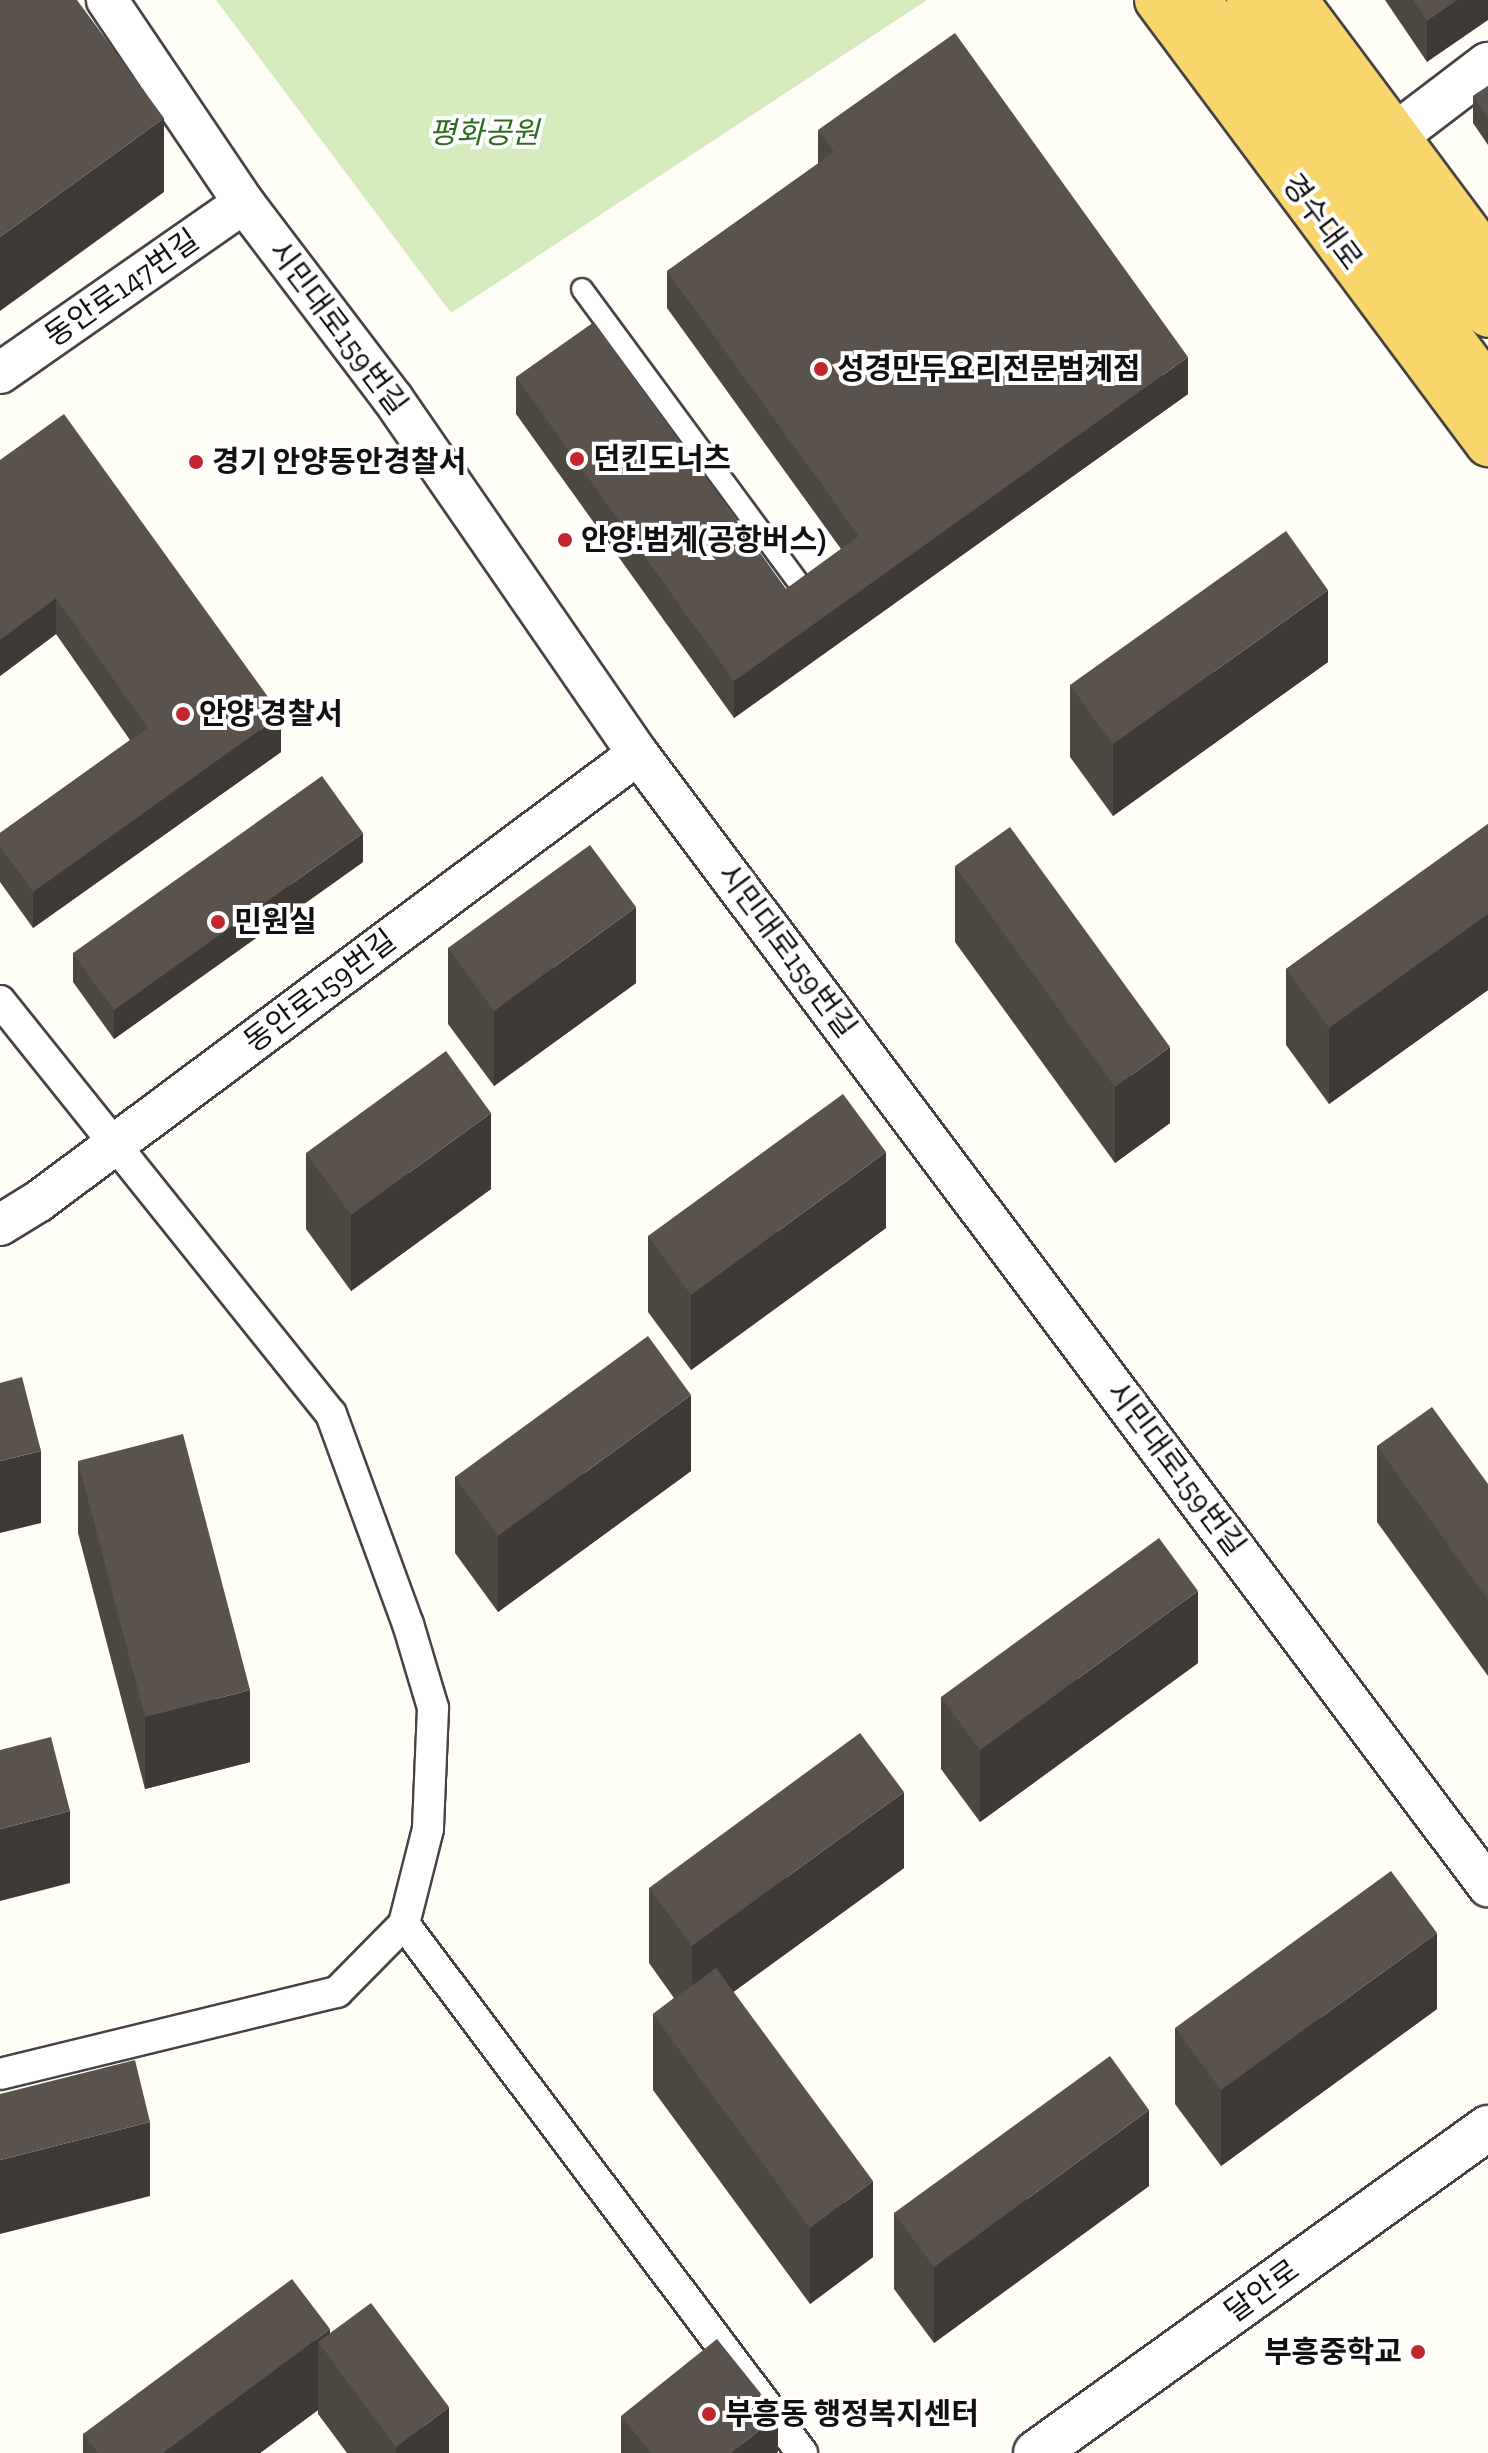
<!DOCTYPE html>
<html>
<head>
<meta charset="utf-8">
<style>
	body { margin:0 }
	#map { position:relative; width:1488px; height:2453px; overflow:hidden; background:#fffdf5; font-family:"Zilla Slab","Noto Sans KR",serif }
	div>[style] { position:absolute }
	[style*='--x'] { left:calc(var(--x)*1px); top:calc(var(--y)*1px); width:calc(var(--w)*1px); rotate:calc(var(--a)*1deg) }
	.green>* { inset:0; background:#d5ebbd }
	.roads { filter:drop-shadow(2px 0 #444) drop-shadow(-2px 0 #444) drop-shadow(0 2px #444) drop-shadow(0 -2px #444) }
	.service>* { height:20px; margin:-10px; padding:0 10px; transform-origin:10px; border-radius:10px; background:#fff }
	.pedestrian>* { height:30px; margin:-15px; padding:0 15px; transform-origin:15px; border-radius:15px; background:#fff }
	.minor>* { height:40px; margin:-20px; padding:0 20px; transform-origin:20px; border-radius:20px; background:#fff }
	.tertiary>* { height:44px; margin:-22px; padding:0 22px; transform-origin:22px; border-radius:22px; background:#fff }
	.primary>* { height:44px; margin:-22px; padding:0 22px; transform-origin:22px; border-radius:22px; background:#f9d66b }
	.wall>* { inset:0; background:#4d4742 }
	.shaded-wall>* { inset:0; background:#3f3936 }
	.building>* { inset:0; background:#5a524d }
	.dots>* { width:22px; height:22px; translate:-50% -50%; box-sizing:border-box; border:4px solid #fff; border-radius:50% }
	span { translate:-50% -50%; white-space:nowrap; text-align:center; line-height:1.15; -webkit-text-stroke:8px #fff; paint-order:stroke }
	.park-label { font-size:30px; color:#2f6b1f; font-style:italic }
	.street-label { font-size:30px; color:#111 }
	.poi-label { font-size:30px; color:#111; font-weight:700 }
	.left { translate:0 -50%; text-align:left }
	.right { translate:-100% -50%; text-align:right }
</style>
</head>
<body>
<div id="map">
	<div class="green">
		<div style="clip-path:polygon(216px 0,927px 0,451px 313px)"></div>
	</div>
	<div class="roads">
		<div class="service">
			<div style="--x:582;--y:289;--w:370;--a:53.6"></div>
		</div>
		<div class="pedestrian">
			<div style="--x:0;--y:1001;--w:529;--a:51.29"></div>
			<div style="--x:331;--y:1414;--w:224;--a:69.9"></div>
			<div style="--x:408;--y:1624;--w:88;--a:73.4"></div>
			<div style="--x:433;--y:1708;--w:121;--a:92.4"></div>
			<div style="--x:428;--y:1829;--w:98;--a:104.2"></div>
			<div style="--x:404;--y:1924;--w:662;--a:53.04"></div>
			<div style="--x:0;--y:2074;--w:347;--a:-13.7"></div>
			<div style="--x:337;--y:1992;--w:95;--a:-45.4"></div>
		</div>
		<div class="minor">
			<div style="--x:107;--y:0;--w:245;--a:56"></div>
			<div style="--x:244;--y:203;--w:246;--a:52.8"></div>
			<div style="--x:393;--y:399;--w:431;--a:55.4"></div>
			<div style="--x:638;--y:754;--w:1416;--a:53.1"></div>
			<div style="--x:0;--y:373;--w:297;--a:-34.9"></div>
			<div style="--x:0;--y:1225;--w:46;--a:-31.6"></div>
			<div style="--x:39;--y:1201;--w:747;--a:-36.73"></div>
		</div>
		<div class="tertiary">
			<div style="--x:1396;--y:135;--w:116;--a:-37.3"></div>
			<div style="--x:1036;--y:2453;--w:557;--a:-35.72"></div>
		</div>
		<div class="primary">
			<div style="--x:1157;--y:0;--w:554;--a:53.3"></div>
			<div style="--x:1198;--y:0;--w:484;--a:53.2"></div>
			<div style="--x:1249;--y:0;--w:395;--a:52.8"></div>
			<div style="--x:1295;--y:0;--w:323;--a:53.3"></div>
		</div>
	</div>
	<div class="wall">
		<div style="clip-path:polygon(1385px 0,1488px 0,1427px 62px)"></div>
		<div style="clip-path:polygon(1488px 86px,1488px 145px,1473px 123px,1473px 96px)"></div>
		<div style="clip-path:polygon(818px 130px,1188px 394px,734px 718px,516px 414px,516px 377px,786px 589px,841px 549px,667px 308px,667px 271px,818px 164px)"></div>
		<div style="clip-path:polygon(0 460px,281px 752px,33px 928px,0 882px,0 833px,130px 740px,56px 634px,0 676px)"></div>
		<div style="clip-path:polygon(1328px 662px,1113px 816px,1070px 757px,1070px 685px)"></div>
		<div style="clip-path:polygon(1488px 824px,1488px 990px,1329px 1104px,1286px 1045px,1286px 969px)"></div>
		<div style="clip-path:polygon(363px 862px,114px 1039px,73px 982px,73px 953px)"></div>
		<div style="clip-path:polygon(955px 866px,1170px 1123px,1115px 1163px,955px 942px)"></div>
		<div style="clip-path:polygon(448px 948px,636px 983px,494px 1086px,448px 1024px)"></div>
		<div style="clip-path:polygon(306px 1153px,491px 1189px,351px 1291px,306px 1229px)"></div>
		<div style="clip-path:polygon(886px 1228px,691px 1370px,648px 1312px,648px 1236px)"></div>
		<div style="clip-path:polygon(1377px 1446px,1488px 1484px,1488px 1676px,1377px 1522px)"></div>
		<div style="clip-path:polygon(78px 1461px,250px 1762px,145px 1789px,78px 1533px)"></div>
		<div style="clip-path:polygon(691px 1471px,498px 1612px,455px 1553px,455px 1477px)"></div>
		<div style="clip-path:polygon(1198px 1663px,980px 1822px,941px 1769px,941px 1697px)"></div>
		<div style="clip-path:polygon(904px 1868px,733px 1992px,873px 2257px,810px 2304px,653px 2090px,653px 2014px,674px 1998px,649px 1963px,649px 1888px)"></div>
		<div style="clip-path:polygon(1437px 2009px,1221px 2166px,1175px 2104px,1175px 2028px)"></div>
		<div style="clip-path:polygon(1149px 2186px,934px 2343px,894px 2289px,894px 2213px)"></div>
		<div style="clip-path:polygon(330px 2334px,449px 2453px,347px 2453px,318px 2414px,318px 2410px,260px 2453px,83px 2453px,83px 2434px)"></div>
		<div style="clip-path:polygon(621px 2416px,778px 2452px,776px 2453px,621px 2453px)"></div>
	</div>
	<div class="shaded-wall">
		<div style="clip-path:polygon(1457px 0,1488px 0,1488px 20px,1427px 62px,1427px 21px)"></div>
		<div style="clip-path:polygon(164px 118px,164px 192px,0 311px,0 237px)"></div>
		<div style="clip-path:polygon(1188px 357px,1188px 394px,734px 718px,734px 681px)"></div>
		<div style="clip-path:polygon(1328px 590px,1328px 662px,1113px 816px,1113px 744px)"></div>
		<div style="clip-path:polygon(56px 598px,56px 634px,0 676px,0 640px)"></div>
		<div style="clip-path:polygon(281px 715px,281px 752px,33px 928px,33px 892px)"></div>
		<div style="clip-path:polygon(363px 833px,363px 862px,114px 1039px,114px 1010px)"></div>
		<div style="clip-path:polygon(636px 907px,636px 983px,494px 1086px,494px 1011px)"></div>
		<div style="clip-path:polygon(1488px 914px,1488px 990px,1329px 1104px,1329px 1028px)"></div>
		<div style="clip-path:polygon(1170px 1047px,1170px 1123px,1115px 1163px,1115px 1087px)"></div>
		<div style="clip-path:polygon(491px 1113px,491px 1189px,351px 1291px,351px 1215px)"></div>
		<div style="clip-path:polygon(886px 1152px,886px 1228px,691px 1370px,691px 1295px)"></div>
		<div style="clip-path:polygon(691px 1395px,691px 1471px,498px 1612px,498px 1536px)"></div>
		<div style="clip-path:polygon(41px 1451px,41px 1523px,0 1533px,0 1461px)"></div>
		<div style="clip-path:polygon(1198px 1591px,1198px 1663px,980px 1822px,980px 1750px)"></div>
		<div style="clip-path:polygon(250px 1690px,250px 1762px,145px 1789px,145px 1717px)"></div>
		<div style="clip-path:polygon(904px 1792px,904px 1868px,692px 2022px,692px 1946px)"></div>
		<div style="clip-path:polygon(70px 1811px,70px 1883px,0 1901px,0 1829px)"></div>
		<div style="clip-path:polygon(1437px 1933px,1437px 2009px,1221px 2166px,1221px 2090px)"></div>
		<div style="clip-path:polygon(1149px 2110px,1149px 2186px,934px 2343px,934px 2267px)"></div>
		<div style="clip-path:polygon(150px 2122px,150px 2196px,0 2234px,0 2160px)"></div>
		<div style="clip-path:polygon(873px 2181px,873px 2257px,810px 2304px,810px 2228px)"></div>
		<div style="clip-path:polygon(330px 2329px,330px 2358px,318px 2342px,318px 2410px,260px 2453px,163px 2453px)"></div>
		<div style="clip-path:polygon(449px 2407px,449px 2453px,396px 2453px,396px 2447px)"></div>
		<div style="clip-path:polygon(778px 2415px,778px 2452px,776px 2453px,731px 2453px)"></div>
	</div>
	<div class="building">
		<div style="clip-path:polygon(0 0,77px 0,164px 118px,0 237px)"></div>
		<div style="clip-path:polygon(1413px 0,1457px 0,1427px 21px)"></div>
		<div style="clip-path:polygon(955px 33px,1188px 357px,734px 681px,516px 377px,594px 322px,786px 589px,859px 536px,667px 271px,834px 152px,818px 130px)"></div>
		<div style="clip-path:polygon(1488px 86px,1488px 118px,1473px 96px)"></div>
		<div style="clip-path:polygon(64px 414px,281px 715px,33px 892px,0 846px,0 833px,148px 728px,56px 598px,0 640px,0 460px)"></div>
		<div style="clip-path:polygon(1286px 531px,1328px 590px,1113px 744px,1070px 685px)"></div>
		<div style="clip-path:polygon(322px 776px,363px 833px,114px 1010px,73px 953px)"></div>
		<div style="clip-path:polygon(1488px 824px,1488px 914px,1329px 1028px,1286px 969px)"></div>
		<div style="clip-path:polygon(1010px 827px,1170px 1047px,1115px 1087px,955px 866px)"></div>
		<div style="clip-path:polygon(590px 845px,636px 907px,494px 1011px,448px 948px)"></div>
		<div style="clip-path:polygon(446px 1051px,491px 1113px,351px 1215px,306px 1153px)"></div>
		<div style="clip-path:polygon(843px 1094px,886px 1152px,691px 1295px,648px 1236px)"></div>
		<div style="clip-path:polygon(648px 1336px,691px 1395px,498px 1536px,455px 1477px)"></div>
		<div style="clip-path:polygon(22px 1377px,41px 1451px,0 1461px,0 1383px)"></div>
		<div style="clip-path:polygon(1432px 1407px,1488px 1484px,1488px 1600px,1377px 1446px)"></div>
		<div style="clip-path:polygon(183px 1434px,250px 1690px,145px 1717px,78px 1461px)"></div>
		<div style="clip-path:polygon(1159px 1538px,1198px 1591px,980px 1750px,941px 1697px)"></div>
		<div style="clip-path:polygon(860px 1733px,904px 1792px,692px 1946px,649px 1888px)"></div>
		<div style="clip-path:polygon(51px 1737px,70px 1811px,0 1829px,0 1750px)"></div>
		<div style="clip-path:polygon(1391px 1871px,1437px 1933px,1221px 2090px,1175px 2028px)"></div>
		<div style="clip-path:polygon(716px 1968px,873px 2181px,810px 2228px,653px 2014px)"></div>
		<div style="clip-path:polygon(1110px 2056px,1149px 2110px,934px 2267px,894px 2213px)"></div>
		<div style="clip-path:polygon(135px 2060px,150px 2122px,0 2160px,0 2094px)"></div>
		<div style="clip-path:polygon(292px 2279px,330px 2329px,163px 2453px,98px 2453px,83px 2434px)"></div>
		<div style="clip-path:polygon(371px 2303px,449px 2407px,396px 2447px,318px 2342px)"></div>
		<div style="clip-path:polygon(717px 2339px,778px 2415px,731px 2453px,651px 2453px,621px 2416px)"></div>
	</div>
	<div class="dots">
		<div style="left:821px;top:369px;background:#c4262e"></div>
		<div style="left:577px;top:459px;background:#c4262e"></div>
		<div style="left:196px;top:462px;background:#c4262e"></div>
		<div style="left:565px;top:540px;background:#c4262e"></div>
		<div style="left:183px;top:714px;background:#c4262e"></div>
		<div style="left:218px;top:922px;background:#c4262e"></div>
		<div style="left:1418px;top:2352px;background:#c4262e"></div>
		<div style="left:709px;top:2414px;background:#c4262e"></div>
	</div>
	<div class="park-label">
		<span style="left:484px;top:133px">평화공원</span>
	</div>
	<div class="street-label">
		<span style="left:1322px;top:222px;rotate:53deg">경수대로</span>
		<span style="left:122px;top:288px;rotate:-35deg">동안로147번길</span>
		<span style="left:338px;top:328px;rotate:53deg">시민대로159번길</span>
		<span style="left:787px;top:951px;rotate:53deg">시민대로159번길</span>
		<span style="left:320px;top:991px;rotate:-37deg">동안로159번길</span>
		<span style="left:1176px;top:1469px;rotate:53deg">시민대로159번길</span>
		<span style="left:1262px;top:2291px;rotate:-36deg">달안로</span>
	</div>
	<div class="poi-label">
		<span class="left" style="left:837px;top:369px">성경만두요리전문범계점</span>
		<span class="left" style="left:593px;top:459px">던킨도너츠</span>
		<span class="left" style="left:212px;top:462px">경기 안양동안경찰서</span>
		<span class="left" style="left:581px;top:540px">안양.범계(공항버스)</span>
		<span class="left" style="left:199px;top:714px">안양 경찰서</span>
		<span class="left" style="left:234px;top:922px">민원실</span>
		<span class="right" style="left:1402px;top:2352px">부흥중학교</span>
		<span class="left" style="left:725px;top:2414px">부흥동 행정복지센터</span>
	</div>
</div>
</body>
</html>
